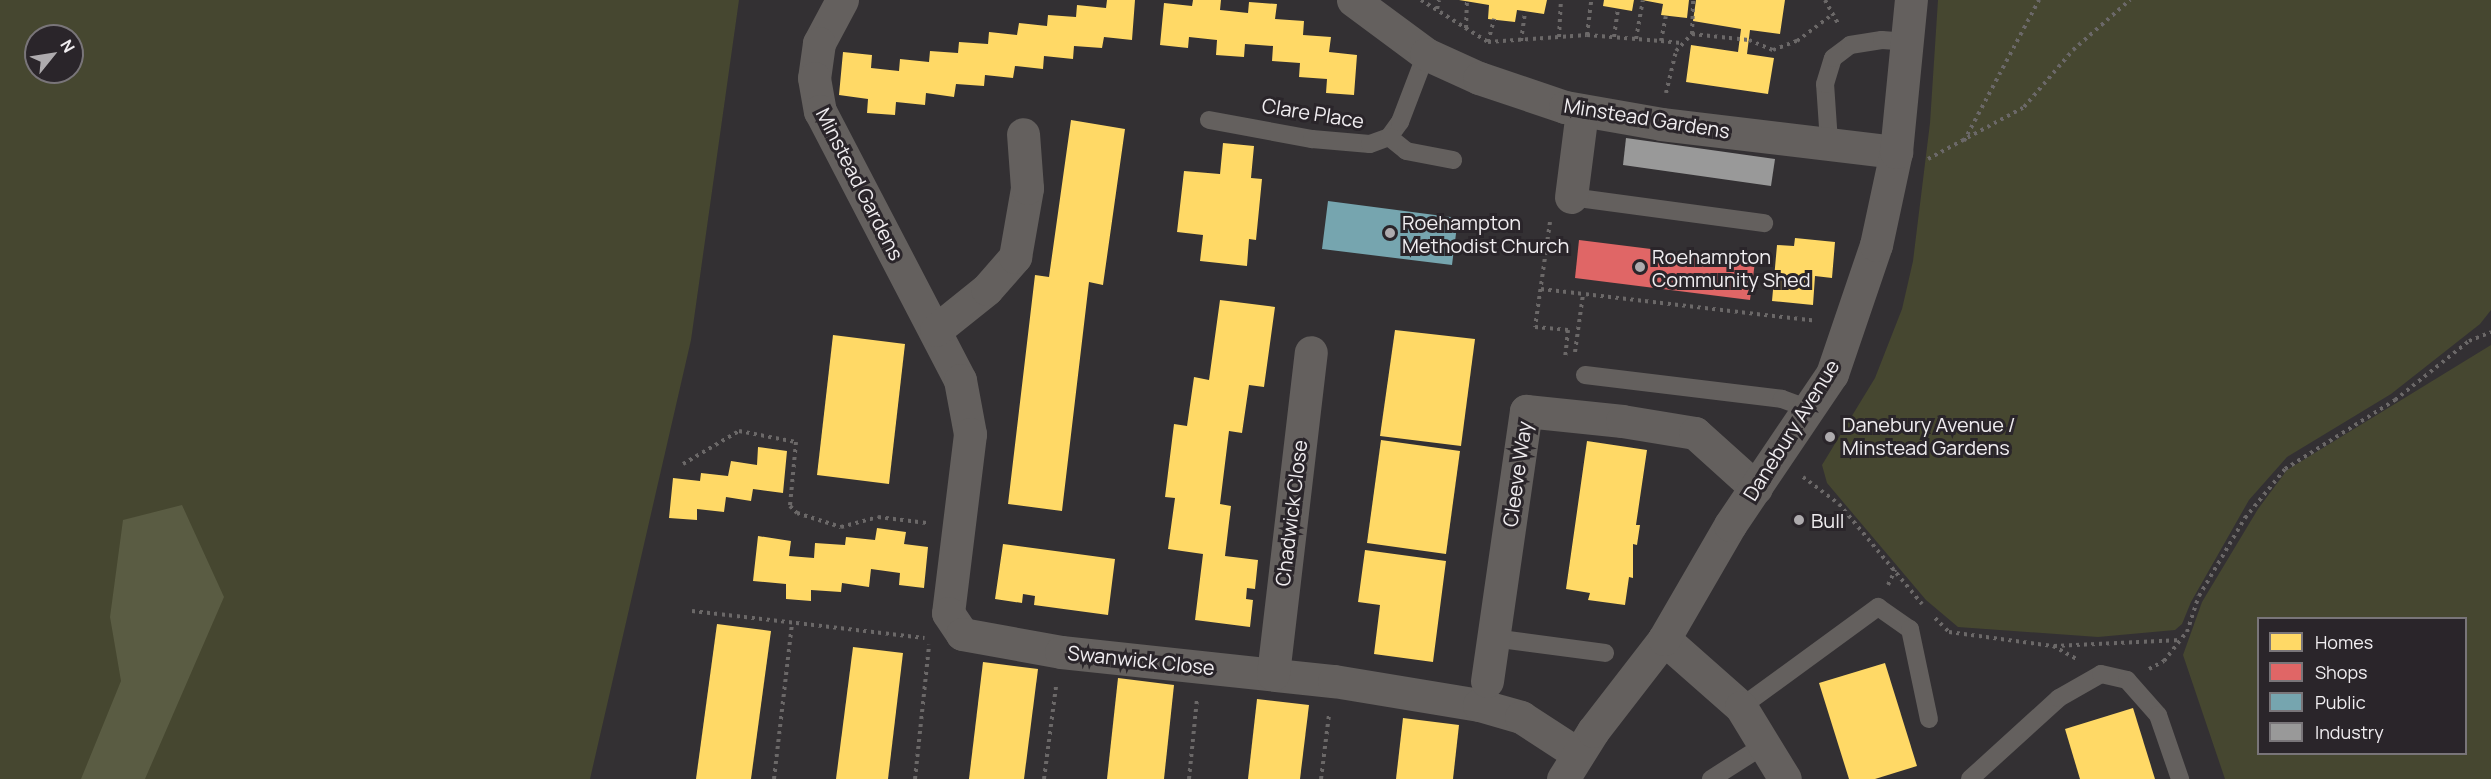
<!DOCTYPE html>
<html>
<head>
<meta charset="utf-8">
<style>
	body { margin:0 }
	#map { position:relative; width:2491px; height:779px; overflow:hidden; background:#333033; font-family:Manrope,sans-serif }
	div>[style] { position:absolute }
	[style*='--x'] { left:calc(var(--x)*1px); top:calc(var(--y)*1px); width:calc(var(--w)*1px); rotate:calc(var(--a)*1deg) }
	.green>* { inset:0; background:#464730 }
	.forest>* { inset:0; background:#5a5c43 }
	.homes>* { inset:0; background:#ffd966 }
	.shops>* { inset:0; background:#e06666 }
	.public>* { inset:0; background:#76a5af }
	.industry>* { inset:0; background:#999 }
	.path>* { height:4px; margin-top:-2px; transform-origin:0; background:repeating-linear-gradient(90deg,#6b6868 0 3px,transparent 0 7.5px) }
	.service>* { height:18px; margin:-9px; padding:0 9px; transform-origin:9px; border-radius:9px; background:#64605e }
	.minor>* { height:33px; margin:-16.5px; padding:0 16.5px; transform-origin:16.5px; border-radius:16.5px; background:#64605e }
	.dots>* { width:16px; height:16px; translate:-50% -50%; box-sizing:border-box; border:3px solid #2a252a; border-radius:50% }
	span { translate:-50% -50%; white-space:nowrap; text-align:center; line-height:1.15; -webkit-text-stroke:6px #2a252a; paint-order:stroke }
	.street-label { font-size:20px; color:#f0edf0 }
	.poi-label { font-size:20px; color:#f0edf0 }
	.left { translate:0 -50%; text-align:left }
	.legend { position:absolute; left:2257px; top:617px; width:210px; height:138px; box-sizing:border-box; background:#2a252a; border:2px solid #797579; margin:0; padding:8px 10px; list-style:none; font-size:18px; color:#f0edf0 }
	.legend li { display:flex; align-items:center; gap:12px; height:30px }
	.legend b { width:30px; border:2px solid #797579 }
	.north { position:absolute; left:24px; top:24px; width:60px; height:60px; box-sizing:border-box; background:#2a252a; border:2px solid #797579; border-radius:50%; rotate:60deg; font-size:16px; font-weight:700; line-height:24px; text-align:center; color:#f0edf0 }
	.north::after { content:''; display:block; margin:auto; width:21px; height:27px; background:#aeabae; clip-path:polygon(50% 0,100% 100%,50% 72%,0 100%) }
</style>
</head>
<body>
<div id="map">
	<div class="green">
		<div style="clip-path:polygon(evenodd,0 0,739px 0,691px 340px,590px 779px,0 779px,0 0,36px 36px,72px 36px,72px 72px,36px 72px,36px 36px)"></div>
		<div style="clip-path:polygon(1938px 0,2491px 0,2491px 310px,2480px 324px,2391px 394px,2287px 457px,2249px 500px,2191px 602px,2182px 624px,2175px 630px,2098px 637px,1958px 627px,1926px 600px,1827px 483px,1822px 465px,1875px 378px,1902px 309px,1913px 261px,1930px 123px)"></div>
		<div style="clip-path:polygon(evenodd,2491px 345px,2491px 779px,2225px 779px,2183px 655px,2202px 602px,2258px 509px,2287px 470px,2491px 345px,2466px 618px,2466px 754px,2258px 754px,2258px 618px,2466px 618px)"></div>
	</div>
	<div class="forest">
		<div style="clip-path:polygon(182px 505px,224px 597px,145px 779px,81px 779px,121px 681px,110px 617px,123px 520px)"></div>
	</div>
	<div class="homes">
		<div style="clip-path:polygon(1107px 0,1135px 0,1132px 40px,1104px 37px,1102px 48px,1074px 46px,1073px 59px,1044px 56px,1043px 69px,1015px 66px,1013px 78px,985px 75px,984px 86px,956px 84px,954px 97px,926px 93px,925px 105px,896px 102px,895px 115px,867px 113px,868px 99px,839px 95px,843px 52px,872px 55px,871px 68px,899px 71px,900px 59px,929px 62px,930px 51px,958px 53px,959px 42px,988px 44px,989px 32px,1017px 35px,1019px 23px,1047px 26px,1048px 15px,1076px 17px,1077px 5px,1106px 8px)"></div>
		<div style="clip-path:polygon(1193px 0,1221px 0,1220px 10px,1248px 13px,1249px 2px,1277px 4px,1275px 19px,1304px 21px,1303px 35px,1331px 37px,1329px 52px,1357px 55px,1354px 95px,1326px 93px,1327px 79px,1299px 77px,1300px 63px,1272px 61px,1273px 46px,1245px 44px,1244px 57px,1216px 55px,1217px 40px,1189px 37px,1188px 48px,1160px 45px,1164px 3px,1192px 6px)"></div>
		<div style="clip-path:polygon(1459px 0,1547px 0,1544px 14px,1517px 10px,1515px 22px,1488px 19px,1489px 5px)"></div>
		<div style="clip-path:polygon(1604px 0,1634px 0,1632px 11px,1603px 6px)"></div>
		<div style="clip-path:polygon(1642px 0,1689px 0,1687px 18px,1661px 15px,1663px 4px)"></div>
		<div style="clip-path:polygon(1696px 0,1785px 0,1780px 34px,1750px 30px,1747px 54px,1774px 58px,1768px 94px,1686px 82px,1691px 45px,1738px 52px,1741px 29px,1693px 21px)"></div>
		<div style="clip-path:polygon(1071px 120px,1125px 129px,1103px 285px,1089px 282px,1062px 511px,1008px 504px,1035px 275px,1049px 277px)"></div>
		<div style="clip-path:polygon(1223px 143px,1254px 146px,1251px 178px,1262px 179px,1256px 240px,1249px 239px,1247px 266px,1200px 261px,1203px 235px,1177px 232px,1184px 171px,1220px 174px)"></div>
		<div style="clip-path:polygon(1795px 238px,1835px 242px,1832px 278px,1815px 276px,1813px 305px,1772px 301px,1777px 245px,1794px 246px)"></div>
		<div style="clip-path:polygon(1220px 300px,1275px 307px,1264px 387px,1249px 385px,1242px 433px,1229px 431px,1220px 504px,1231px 506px,1225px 556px,1258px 560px,1255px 589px,1247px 588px,1246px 599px,1253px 600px,1250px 627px,1195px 620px,1203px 554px,1168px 549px,1175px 498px,1165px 497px,1174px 424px,1187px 426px,1194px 377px,1209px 380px)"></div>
		<div style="clip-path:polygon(1395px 330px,1475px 339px,1461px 446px,1380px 436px)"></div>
		<div style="clip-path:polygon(833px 335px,905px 344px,889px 484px,817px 475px)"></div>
		<div style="clip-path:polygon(1381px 440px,1460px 451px,1446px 554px,1367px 543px)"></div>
		<div style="clip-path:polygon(1587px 441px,1647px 450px,1636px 525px,1640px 525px,1637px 545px,1633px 544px,1633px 578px,1629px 577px,1625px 605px,1588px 600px,1590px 593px,1566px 589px)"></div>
		<div style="clip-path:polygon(758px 447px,787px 451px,783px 493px,753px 489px,751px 501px,726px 497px,724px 512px,697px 509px,697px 520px,669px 518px,673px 478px,700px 481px,701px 473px,728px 476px,731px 461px,757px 465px)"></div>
		<div style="clip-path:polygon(877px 528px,906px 532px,904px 544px,928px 547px,924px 588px,899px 585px,900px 573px,871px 569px,869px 587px,842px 583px,841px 592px,811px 590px,811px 601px,786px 599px,786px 584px,753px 581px,758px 536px,791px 541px,789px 556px,814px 558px,815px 543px,845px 545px,846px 537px,875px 540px)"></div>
		<div style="clip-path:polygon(1003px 544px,1115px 559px,1108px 615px,1034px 605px,1035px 596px,1023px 594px,1022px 603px,995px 599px)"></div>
		<div style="clip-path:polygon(1365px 550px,1446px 561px,1433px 662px,1374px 654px,1380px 605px,1358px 602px)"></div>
		<div style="clip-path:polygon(717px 624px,771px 631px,751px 779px,696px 779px)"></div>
		<div style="clip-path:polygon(853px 647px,903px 653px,888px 779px,836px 779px)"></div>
		<div style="clip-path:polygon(983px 662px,1038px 669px,1024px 779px,969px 779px)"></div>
		<div style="clip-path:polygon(1885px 663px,1917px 766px,1875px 779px,1849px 779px,1819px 683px)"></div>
		<div style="clip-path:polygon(1118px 678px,1174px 685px,1164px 779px,1107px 779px)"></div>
		<div style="clip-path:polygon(1257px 699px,1309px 705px,1300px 779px,1248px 779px)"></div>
		<div style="clip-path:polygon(2133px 708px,2155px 779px,2080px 779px,2065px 729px)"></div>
		<div style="clip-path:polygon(1403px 718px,1459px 725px,1453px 779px,1396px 779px)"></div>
	</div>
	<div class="shops">
		<div style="clip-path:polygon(1579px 240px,1755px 262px,1750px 300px,1575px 278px)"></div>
	</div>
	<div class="public">
		<div style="clip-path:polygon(1328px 201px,1458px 218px,1452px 265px,1322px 249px)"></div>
	</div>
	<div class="industry">
		<div style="clip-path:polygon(1626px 138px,1775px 159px,1771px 186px,1623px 165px)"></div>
	</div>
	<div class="path">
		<div style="--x:1421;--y:0;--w:79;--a:32.1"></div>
		<div style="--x:1488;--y:42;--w:99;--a:-4"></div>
		<div style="--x:1587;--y:35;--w:74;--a:4.6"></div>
		<div style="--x:1661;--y:41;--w:25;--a:-79"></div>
		<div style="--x:1825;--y:0;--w:26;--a:61"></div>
		<div style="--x:1437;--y:9;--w:9;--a:-77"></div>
		<div style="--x:1466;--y:28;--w:26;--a:-88"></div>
		<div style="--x:1692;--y:34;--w:34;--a:-88"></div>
		<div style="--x:1587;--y:35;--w:35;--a:-83"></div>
		<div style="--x:1559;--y:37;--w:34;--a:-87"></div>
		<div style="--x:1614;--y:37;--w:28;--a:-82"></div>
		<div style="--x:1636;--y:39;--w:39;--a:-80"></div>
		<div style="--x:1521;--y:41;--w:30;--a:-82"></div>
		<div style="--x:1661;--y:41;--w:20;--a:6"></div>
		<div style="--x:1488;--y:42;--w:24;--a:-75"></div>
		<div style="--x:1666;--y:93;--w:43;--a:-76.6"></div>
		<div style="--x:1676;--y:51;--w:23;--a:-47"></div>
		<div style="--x:1692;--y:34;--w:57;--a:6"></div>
		<div style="--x:1749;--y:40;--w:26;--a:23"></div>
		<div style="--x:1773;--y:50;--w:26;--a:-21"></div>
		<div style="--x:1797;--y:41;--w:45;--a:-36.9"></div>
		<div style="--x:1964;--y:141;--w:160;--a:-62"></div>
		<div style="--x:1928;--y:159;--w:109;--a:-28.4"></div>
		<div style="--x:2024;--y:107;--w:75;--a:-49.3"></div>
		<div style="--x:2073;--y:50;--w:76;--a:-41.3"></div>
		<div style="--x:1550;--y:222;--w:106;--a:98.1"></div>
		<div style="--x:1535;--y:327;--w:33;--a:5"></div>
		<div style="--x:1568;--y:330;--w:27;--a:96"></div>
		<div style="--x:1541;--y:289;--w:277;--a:6.6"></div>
		<div style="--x:1575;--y:352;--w:59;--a:-82.1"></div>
		<div style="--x:683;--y:464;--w:65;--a:-30.5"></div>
		<div style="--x:739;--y:431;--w:58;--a:10.9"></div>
		<div style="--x:796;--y:442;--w:64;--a:95.4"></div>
		<div style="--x:790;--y:506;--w:10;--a:45"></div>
		<div style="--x:797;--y:513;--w:46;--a:17.7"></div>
		<div style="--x:841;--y:527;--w:38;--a:-15"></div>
		<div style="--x:878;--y:517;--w:49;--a:7"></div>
		<div style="--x:1803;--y:477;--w:45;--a:36.9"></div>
		<div style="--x:1839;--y:504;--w:130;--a:50.3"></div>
		<div style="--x:1888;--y:585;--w:17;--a:-65"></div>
		<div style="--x:692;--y:611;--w:234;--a:6.6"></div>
		<div style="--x:1935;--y:618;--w:20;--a:45"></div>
		<div style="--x:1949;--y:632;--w:105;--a:7.7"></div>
		<div style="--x:2053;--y:646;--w:26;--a:29"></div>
		<div style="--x:2054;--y:646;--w:127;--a:-2.7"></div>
		<div style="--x:2149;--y:669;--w:17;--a:-28"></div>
		<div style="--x:2164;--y:661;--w:37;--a:-52"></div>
		<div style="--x:2187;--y:632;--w:38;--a:-72"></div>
		<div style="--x:2199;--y:596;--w:91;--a:-59.5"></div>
		<div style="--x:2245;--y:518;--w:63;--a:-50.8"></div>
		<div style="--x:2285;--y:469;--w:130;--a:-32.1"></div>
		<div style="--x:2395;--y:400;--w:95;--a:-38.6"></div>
		<div style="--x:2469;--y:341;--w:24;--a:-22"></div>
		<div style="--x:774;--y:779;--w:157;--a:-83.4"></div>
		<div style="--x:915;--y:779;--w:135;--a:-84"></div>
		<div style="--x:1044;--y:779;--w:94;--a:-82.6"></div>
		<div style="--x:1189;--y:779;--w:80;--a:-84.3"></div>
		<div style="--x:1321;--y:779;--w:64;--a:-82.9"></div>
	</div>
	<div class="service">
		<div style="--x:1209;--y:120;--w:105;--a:10.5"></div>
		<div style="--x:1312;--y:139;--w:58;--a:4.9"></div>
		<div style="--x:1370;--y:144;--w:20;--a:-20"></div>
		<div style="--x:1389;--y:137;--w:19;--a:-54"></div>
		<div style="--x:1400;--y:122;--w:73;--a:-69.1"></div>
		<div style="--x:1389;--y:137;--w:22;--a:39"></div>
		<div style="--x:1406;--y:151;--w:48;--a:10.8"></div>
		<div style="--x:1829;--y:142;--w:58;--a:-93.9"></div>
		<div style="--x:1825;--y:84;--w:27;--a:-73"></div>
		<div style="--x:1833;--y:58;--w:21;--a:-37"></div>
		<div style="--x:1850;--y:45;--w:32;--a:-9"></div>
		<div style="--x:1882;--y:40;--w:27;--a:4"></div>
		<div style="--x:1571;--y:197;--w:195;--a:7.7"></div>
		<div style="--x:1585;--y:375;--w:198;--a:6.9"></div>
		<div style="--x:1782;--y:399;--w:29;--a:20"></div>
		<div style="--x:1493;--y:638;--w:113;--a:7.6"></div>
		<div style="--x:1741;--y:707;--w:170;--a:-36.1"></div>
		<div style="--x:1878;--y:607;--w:39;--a:35"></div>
		<div style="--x:1910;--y:629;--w:92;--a:78.1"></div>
		<div style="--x:1711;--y:779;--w:65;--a:-32.5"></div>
		<div style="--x:1970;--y:779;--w:120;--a:-42.3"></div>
		<div style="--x:2059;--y:698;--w:48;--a:-29.7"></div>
		<div style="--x:2101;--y:674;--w:27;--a:13"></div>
		<div style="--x:2127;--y:680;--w:47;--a:48.5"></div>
		<div style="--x:2158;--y:715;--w:68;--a:71"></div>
	</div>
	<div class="minor">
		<div style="--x:842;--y:0;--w:49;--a:118.1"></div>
		<div style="--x:819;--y:43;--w:35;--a:98"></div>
		<div style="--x:814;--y:78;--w:34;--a:80"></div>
		<div style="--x:820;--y:111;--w:303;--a:62.5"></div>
		<div style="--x:960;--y:380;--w:55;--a:79.5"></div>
		<div style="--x:970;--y:434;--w:180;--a:97"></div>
		<div style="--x:948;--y:613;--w:25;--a:56"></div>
		<div style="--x:962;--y:634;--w:101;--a:10.3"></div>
		<div style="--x:1061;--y:652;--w:275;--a:6.1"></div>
		<div style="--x:1334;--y:681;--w:147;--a:9.4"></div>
		<div style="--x:1479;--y:705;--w:44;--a:15.9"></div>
		<div style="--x:1521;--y:717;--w:68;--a:33"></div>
		<div style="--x:1353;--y:0;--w:91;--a:36.5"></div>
		<div style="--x:1426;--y:54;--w:58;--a:24.4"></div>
		<div style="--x:1479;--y:78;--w:91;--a:18.6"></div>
		<div style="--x:1565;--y:107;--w:97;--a:10"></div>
		<div style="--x:1661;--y:124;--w:237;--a:6.8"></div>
		<div style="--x:1571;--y:197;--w:87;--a:-82.7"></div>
		<div style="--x:936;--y:330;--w:65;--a:-38.8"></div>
		<div style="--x:987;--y:289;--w:43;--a:-48.8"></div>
		<div style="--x:1015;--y:257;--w:70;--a:-80.1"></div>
		<div style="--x:1027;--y:188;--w:54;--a:-94.2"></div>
		<div style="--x:1664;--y:639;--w:103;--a:41.4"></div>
		<div style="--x:1741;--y:707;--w:84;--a:58.6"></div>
		<div style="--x:1273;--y:674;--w:324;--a:-83.3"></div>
		<div style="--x:1487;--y:681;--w:273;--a:-81.8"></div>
		<div style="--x:1526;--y:411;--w:97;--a:5.9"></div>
		<div style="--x:1622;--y:421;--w:74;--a:9.3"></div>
		<div style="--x:1695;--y:433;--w:82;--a:42"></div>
		<div style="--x:1563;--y:779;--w:57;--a:-58"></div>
		<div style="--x:1593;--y:731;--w:116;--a:-52.3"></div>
		<div style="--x:1664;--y:639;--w:132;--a:-59.9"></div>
		<div style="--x:1730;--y:525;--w:182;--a:-56"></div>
		<div style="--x:1832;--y:374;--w:136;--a:-71.2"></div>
		<div style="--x:1876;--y:245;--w:95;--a:-77.9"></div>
		<div style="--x:1896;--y:152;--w:153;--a:-84.4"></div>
	</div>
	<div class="dots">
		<div style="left:1390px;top:233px;background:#aeabae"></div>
		<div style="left:1640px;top:267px;background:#aeabae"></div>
		<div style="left:1830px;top:437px;background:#aeabae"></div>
		<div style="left:1799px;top:520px;background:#aeabae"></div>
	</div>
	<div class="street-label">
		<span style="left:1313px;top:113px;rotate:9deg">Clare Place</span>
		<span style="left:1647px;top:118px;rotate:9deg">Minstead Gardens</span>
		<span style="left:860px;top:184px;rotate:63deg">Minstead Gardens</span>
		<span style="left:1791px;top:430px;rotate:-58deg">Danebury Avenue</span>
		<span style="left:1517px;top:474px;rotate:-82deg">Cleeve Way</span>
		<span style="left:1291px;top:513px;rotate:-83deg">Chadwick Close</span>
		<span style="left:1141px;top:660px;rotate:6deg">Swanwick Close</span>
	</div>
	<div class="poi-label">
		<span class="left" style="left:1402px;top:234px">Roehampton<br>Methodist Church</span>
		<span class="left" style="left:1652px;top:268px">Roehampton<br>Community Shed</span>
		<span class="left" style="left:1842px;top:436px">Danebury Avenue /<br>Minstead Gardens</span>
		<span class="left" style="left:1811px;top:520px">Bull</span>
	</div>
	<ul class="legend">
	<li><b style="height:16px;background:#ffd966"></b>Homes</li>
	<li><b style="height:16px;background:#e06666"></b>Shops</li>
	<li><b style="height:16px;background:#76a5af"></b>Public</li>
	<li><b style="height:16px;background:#999"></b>Industry</li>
	</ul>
	<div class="north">N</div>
</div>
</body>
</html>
